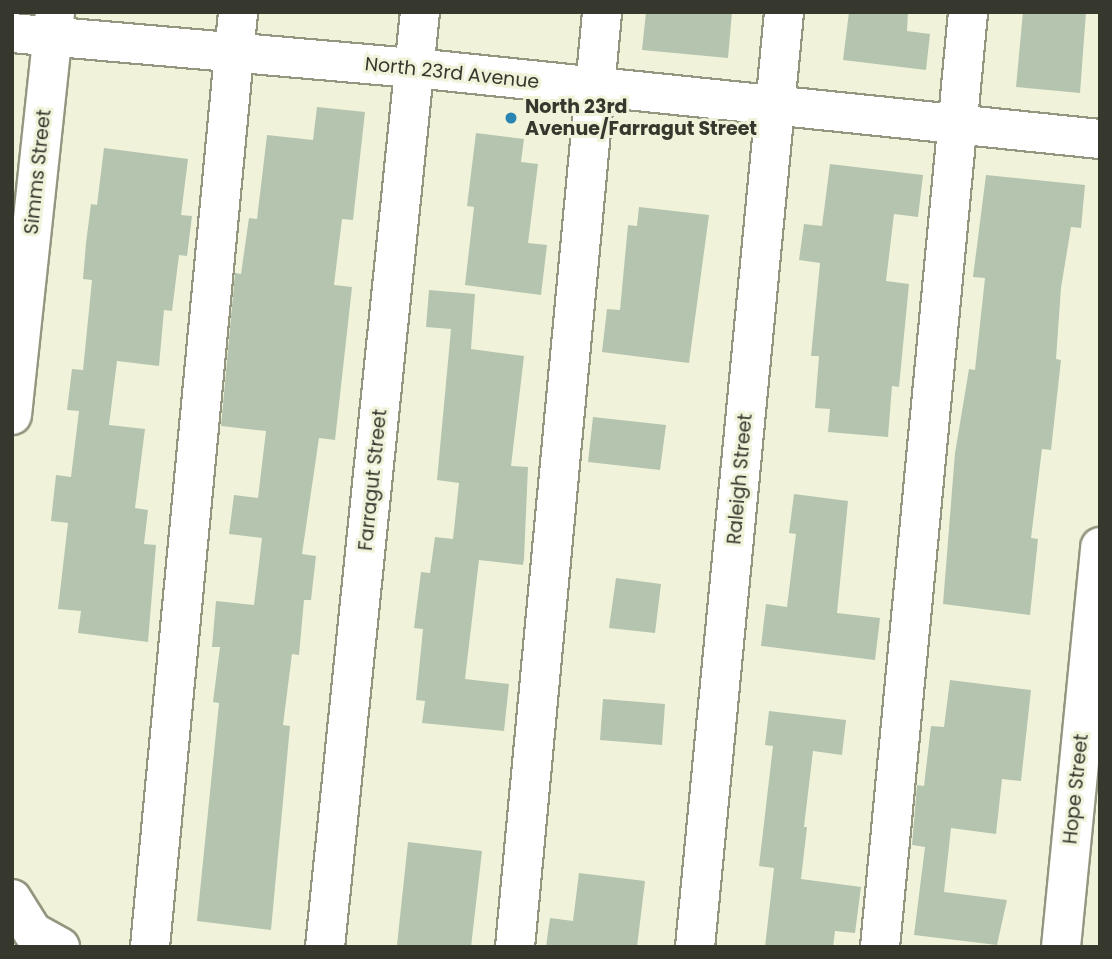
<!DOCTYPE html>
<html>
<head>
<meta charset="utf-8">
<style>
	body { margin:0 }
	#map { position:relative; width:1112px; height:959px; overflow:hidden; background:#f0f3da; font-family:Poppins,sans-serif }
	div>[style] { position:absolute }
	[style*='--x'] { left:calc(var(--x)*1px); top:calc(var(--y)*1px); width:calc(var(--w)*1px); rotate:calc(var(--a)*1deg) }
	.building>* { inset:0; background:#b5c4af }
	.roads { filter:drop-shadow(2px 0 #94967f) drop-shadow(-2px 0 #94967f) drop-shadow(0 2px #94967f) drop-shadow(0 -2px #94967f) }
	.minor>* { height:38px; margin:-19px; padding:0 19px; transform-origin:19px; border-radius:19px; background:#fff }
	.dots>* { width:19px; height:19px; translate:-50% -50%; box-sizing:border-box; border:4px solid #f0f3da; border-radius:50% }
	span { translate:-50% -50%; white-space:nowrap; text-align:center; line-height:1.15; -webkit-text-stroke:6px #f0f3da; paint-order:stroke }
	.street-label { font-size:19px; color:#36372d }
	.poi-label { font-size:19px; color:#36372d; font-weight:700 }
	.left { translate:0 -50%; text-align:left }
	.frame { position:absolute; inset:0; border:14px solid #36372d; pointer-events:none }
</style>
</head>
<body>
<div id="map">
	<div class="building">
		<div style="clip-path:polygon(646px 12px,732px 12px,728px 58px,642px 50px)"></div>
		<div style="clip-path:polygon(849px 12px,908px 12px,907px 31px,930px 34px,926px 70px,843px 60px)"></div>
		<div style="clip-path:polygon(1023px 12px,1086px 12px,1080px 93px,1016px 87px)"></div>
		<div style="clip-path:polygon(317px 107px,365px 112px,353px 220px,342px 219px,334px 285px,352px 287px,335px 440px,319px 438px,302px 554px,316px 556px,311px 600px,304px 600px,299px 655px,292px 654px,283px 725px,290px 726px,271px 930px,197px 921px,219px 703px,213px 702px,220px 647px,212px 647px,216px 601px,254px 605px,262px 538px,229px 534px,234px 495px,258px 498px,266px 431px,221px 426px,235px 273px,241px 274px,249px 218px,257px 219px,267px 135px,313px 140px)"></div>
		<div style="clip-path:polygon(476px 133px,524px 139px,521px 162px,538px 164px,528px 243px,547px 245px,541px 295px,465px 285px,474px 207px,467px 206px)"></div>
		<div style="clip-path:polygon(104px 148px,188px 159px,181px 215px,192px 216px,187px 256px,179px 255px,172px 311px,164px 310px,159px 366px,117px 361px,109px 425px,145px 429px,135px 508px,148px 510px,144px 544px,156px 545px,148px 642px,78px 633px,81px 611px,58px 609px,68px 523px,51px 521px,56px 475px,71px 477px,79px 411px,67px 410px,72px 369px,83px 370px,92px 280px,83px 279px,86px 243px,91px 204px,97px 205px)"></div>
		<div style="clip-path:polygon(830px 164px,923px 175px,918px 217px,894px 214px,886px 281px,909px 284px,899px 387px,892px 386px,888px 437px,828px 432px,830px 409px,815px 408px,819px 356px,811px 356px,820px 263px,799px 260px,804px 224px,822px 226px)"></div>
		<div style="clip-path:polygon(986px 175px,1085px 185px,1081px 228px,1071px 227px,1061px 288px,1056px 359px,1061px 360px,1051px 450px,1042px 449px,1031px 538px,1038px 539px,1030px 615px,943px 604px,955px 453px,969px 369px,975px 370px,985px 278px,973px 277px)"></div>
		<div style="clip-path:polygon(639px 207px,709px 215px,689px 363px,602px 352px,607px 309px,620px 310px,628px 225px,637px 226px)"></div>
		<div style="clip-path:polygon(429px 290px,475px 294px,471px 349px,524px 356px,511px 466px,528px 467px,524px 559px,523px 565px,479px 560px,465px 679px,509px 684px,504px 731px,422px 723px,425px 701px,416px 700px,423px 629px,414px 628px,421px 572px,430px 573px,435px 537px,453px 539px,459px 483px,437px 480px,451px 329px,426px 327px)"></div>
		<div style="clip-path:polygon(593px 417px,666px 425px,660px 470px,588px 462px)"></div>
		<div style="clip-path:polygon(794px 494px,848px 501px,837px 613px,880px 618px,875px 660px,761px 646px,766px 604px,787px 607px,796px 534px,789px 533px)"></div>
		<div style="clip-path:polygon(616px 578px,661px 584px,655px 633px,609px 628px)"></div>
		<div style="clip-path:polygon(950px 680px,1031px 690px,1021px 781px,1002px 779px,996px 834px,951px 828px,944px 892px,1007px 900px,997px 945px,914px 935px,925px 847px,912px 845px,917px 785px,924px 786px,931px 726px,944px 727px)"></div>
		<div style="clip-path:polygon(603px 699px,665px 704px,662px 745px,600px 740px)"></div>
		<div style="clip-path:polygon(769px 711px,846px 720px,842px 755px,813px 751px,804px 827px,807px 827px,801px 879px,861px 887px,855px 933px,835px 931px,833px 947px,765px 947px,774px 868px,759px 866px,773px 746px,765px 745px)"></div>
		<div style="clip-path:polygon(408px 842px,482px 851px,471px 947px,397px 945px)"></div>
		<div style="clip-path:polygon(579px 873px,645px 881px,637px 947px,546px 947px,550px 918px,573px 921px)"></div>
	</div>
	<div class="roads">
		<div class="minor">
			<div style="--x:12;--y:33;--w:405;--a:5"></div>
			<div style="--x:415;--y:68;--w:689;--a:5.92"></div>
			<div style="--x:12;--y:415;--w:405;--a:-83.9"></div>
			<div style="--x:12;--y:899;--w:39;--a:58"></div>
			<div style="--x:33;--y:932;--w:31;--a:29"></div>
			<div style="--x:150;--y:947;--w:939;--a:-84.62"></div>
			<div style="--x:325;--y:947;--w:940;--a:-84.2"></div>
			<div style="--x:515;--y:947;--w:939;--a:-84.68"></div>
			<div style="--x:695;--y:947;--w:939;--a:-84.56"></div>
			<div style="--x:880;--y:947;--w:939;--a:-84.62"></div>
			<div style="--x:1061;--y:947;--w:402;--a:-84.4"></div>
		</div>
	</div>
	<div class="dots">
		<div style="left:511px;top:118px;background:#2a84b2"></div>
	</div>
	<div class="street-label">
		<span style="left:452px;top:73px;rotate:6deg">North 23rd Avenue</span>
		<span style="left:38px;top:172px;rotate:-84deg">Simms Street</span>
		<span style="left:740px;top:479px;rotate:-85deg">Raleigh Street</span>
		<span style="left:373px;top:480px;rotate:-84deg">Farragut Street</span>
		<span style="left:1076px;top:789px;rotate:-84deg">Hope Street</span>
	</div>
	<div class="poi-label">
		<span class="left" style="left:525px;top:118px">North 23rd<br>Avenue/Farragut Street</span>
	</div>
	<div class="frame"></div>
</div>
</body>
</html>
